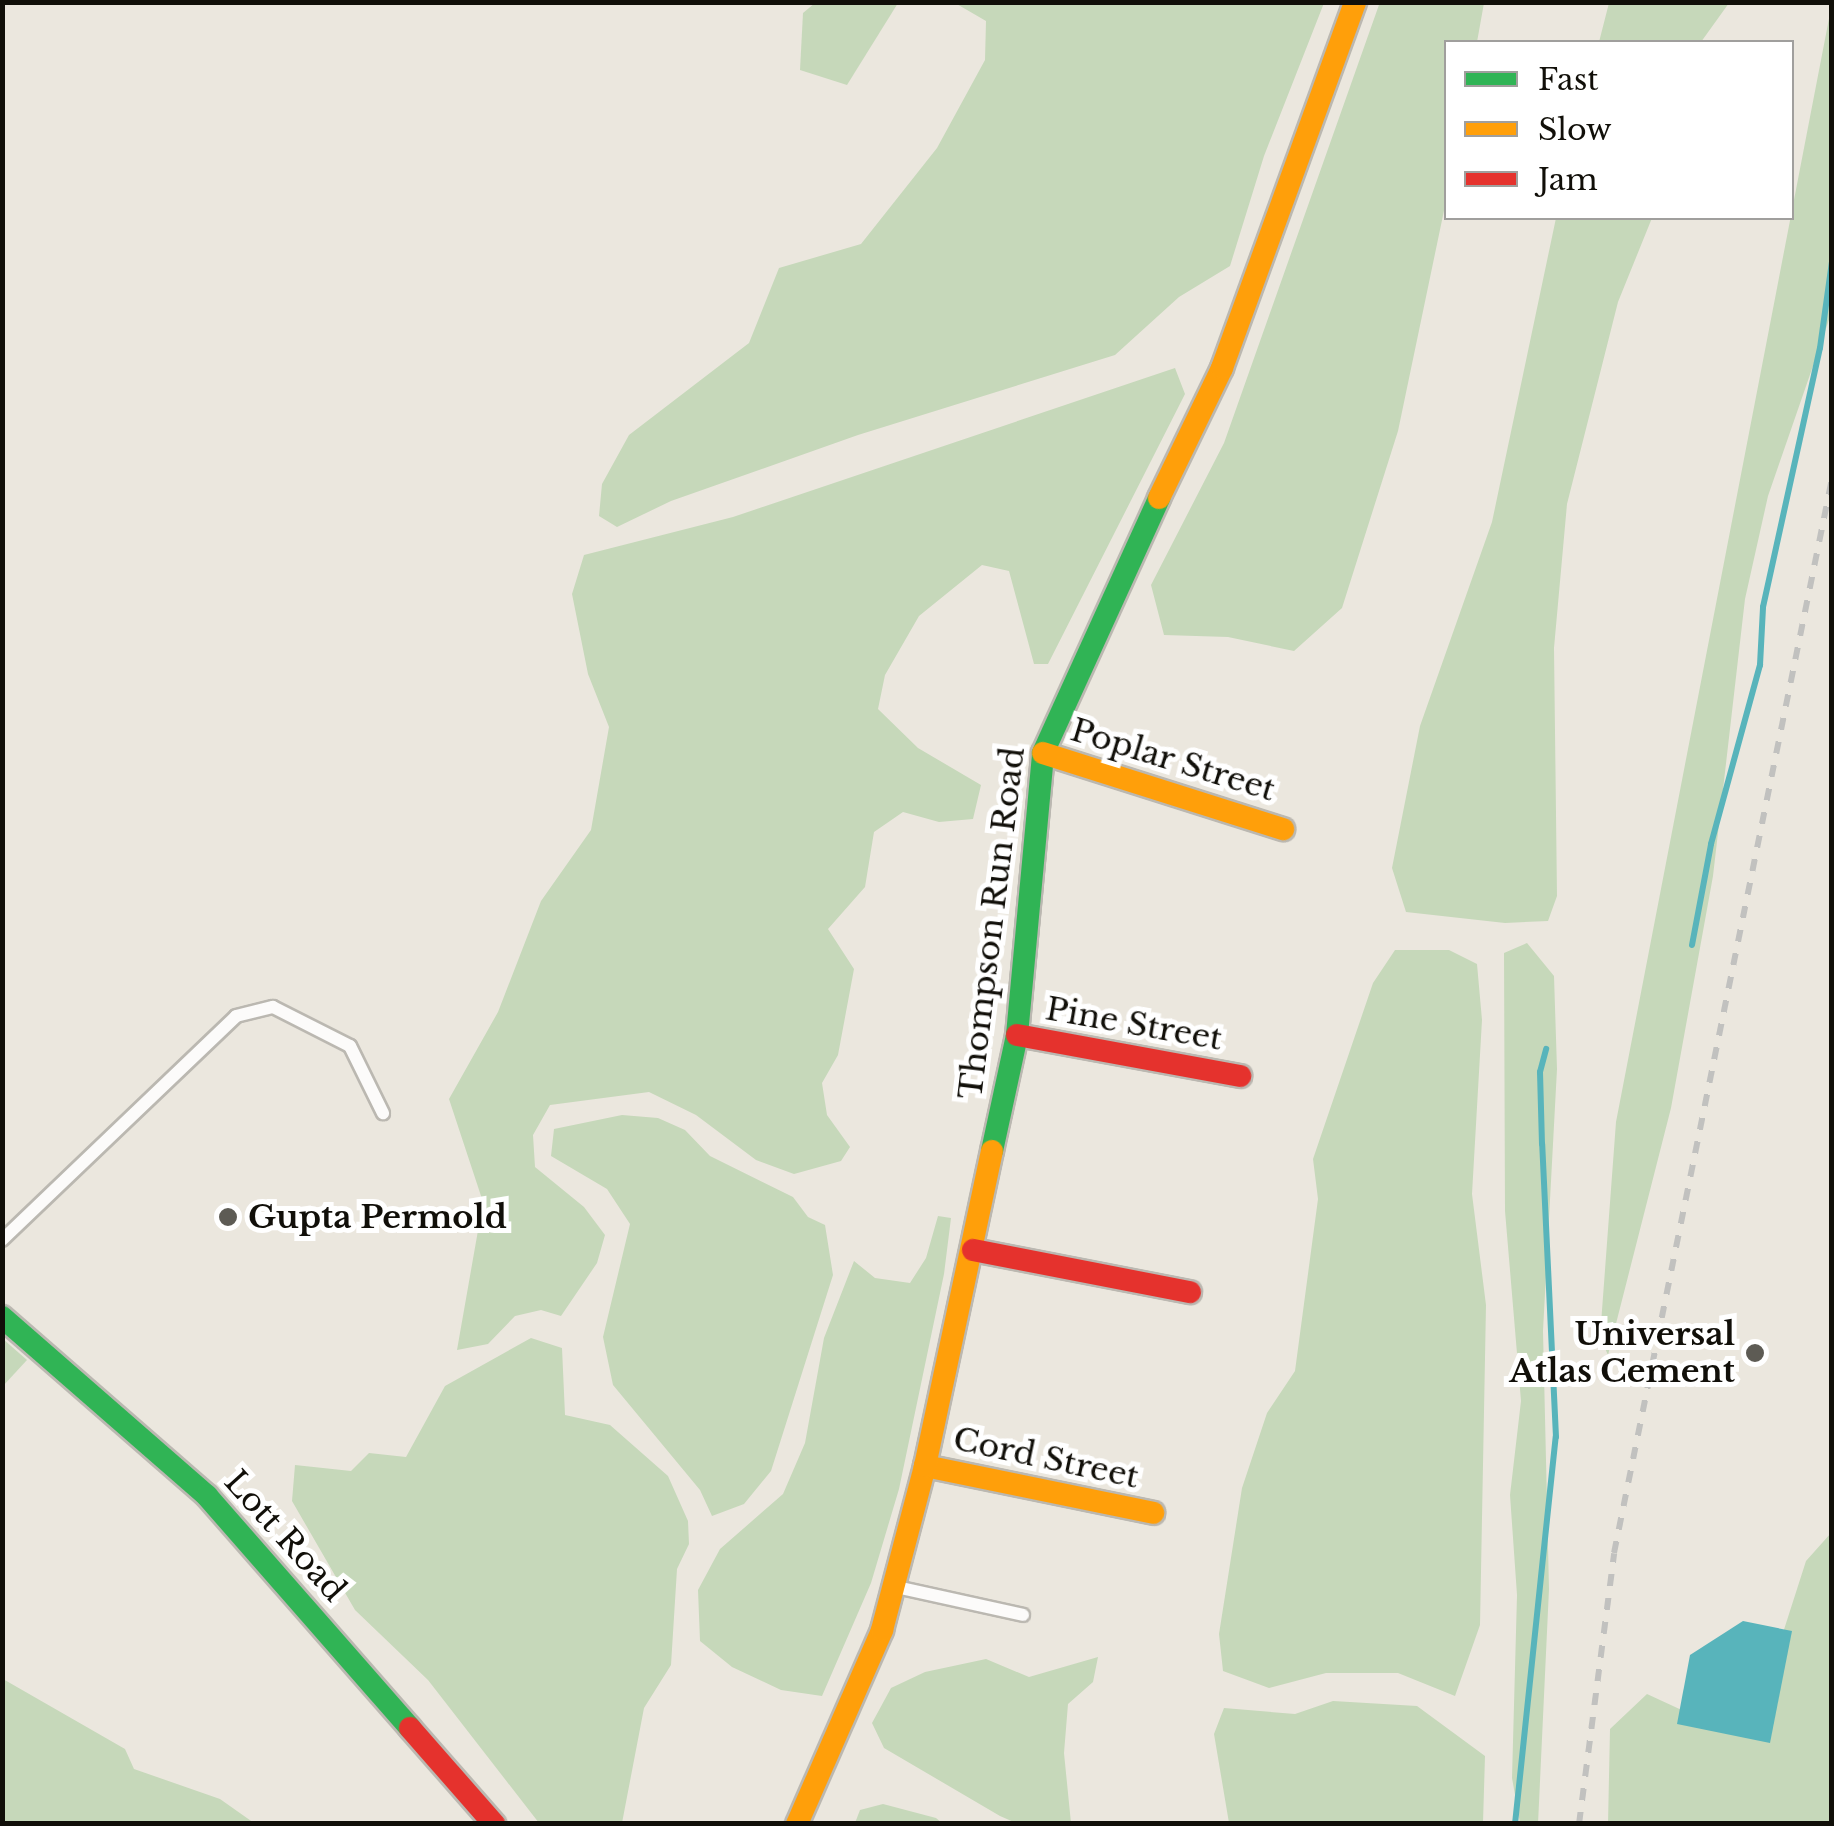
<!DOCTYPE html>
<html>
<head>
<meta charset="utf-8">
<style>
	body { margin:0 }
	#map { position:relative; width:1834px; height:1826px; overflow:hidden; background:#ebe7de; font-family:"Libre Baskerville",serif }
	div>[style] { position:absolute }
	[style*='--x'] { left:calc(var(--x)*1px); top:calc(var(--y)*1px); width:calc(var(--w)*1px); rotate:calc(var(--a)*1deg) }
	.green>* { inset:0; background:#c6d8ba }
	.water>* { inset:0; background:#58b4bb }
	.stream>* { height:6px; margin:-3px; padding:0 3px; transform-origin:3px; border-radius:3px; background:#58b4bb }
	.roads { filter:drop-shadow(2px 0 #bbb8b1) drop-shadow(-2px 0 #bbb8b1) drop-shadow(0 2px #bbb8b1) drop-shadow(0 -2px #bbb8b1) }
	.lane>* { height:12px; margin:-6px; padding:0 6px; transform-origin:6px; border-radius:6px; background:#fcfbfa }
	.fast>* { height:22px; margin:-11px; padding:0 11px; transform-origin:11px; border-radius:11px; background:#30b455 }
	.slow>* { height:22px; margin:-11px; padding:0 11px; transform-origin:11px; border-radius:11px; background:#ff9f0a }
	.jam>* { height:22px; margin:-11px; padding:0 11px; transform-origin:11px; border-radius:11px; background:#e5322d }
	.rail>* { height:6px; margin-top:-3px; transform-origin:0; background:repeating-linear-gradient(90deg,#c1c1bf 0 12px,transparent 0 24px) }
	.dots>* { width:28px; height:28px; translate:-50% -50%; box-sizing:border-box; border:5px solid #fff; border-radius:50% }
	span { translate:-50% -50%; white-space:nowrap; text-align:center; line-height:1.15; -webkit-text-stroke:10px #fff; paint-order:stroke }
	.street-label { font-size:32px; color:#110f09 }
	.poi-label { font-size:32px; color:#110f09; font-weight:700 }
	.left { translate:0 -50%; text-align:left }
	.right { translate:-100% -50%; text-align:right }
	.frame { position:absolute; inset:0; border:5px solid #110f09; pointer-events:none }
	.legend { position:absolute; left:1444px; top:40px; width:350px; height:180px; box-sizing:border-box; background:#fff; border:2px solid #a09f9d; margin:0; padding:12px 18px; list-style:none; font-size:30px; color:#110f09 }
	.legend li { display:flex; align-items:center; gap:20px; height:50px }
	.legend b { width:50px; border:2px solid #a09f9d }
</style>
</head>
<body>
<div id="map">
	<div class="green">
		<div style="clip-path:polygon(1380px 2px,1484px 3px,1477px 42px,1446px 42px,1446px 201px,1398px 431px,1342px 608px,1294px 651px,1228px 637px,1164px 635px,1151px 585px,1224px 443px)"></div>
		<div style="clip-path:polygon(815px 3px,898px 3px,847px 85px,800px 70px,803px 13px)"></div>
		<div style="clip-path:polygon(955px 3px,1324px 3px,1264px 156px,1230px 266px,1179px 297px,1115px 355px,858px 435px,671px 501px,617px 527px,599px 516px,602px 484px,629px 435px,749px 343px,779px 268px,861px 244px,937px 148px,985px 60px,986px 21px)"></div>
		<div style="clip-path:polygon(1609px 3px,1609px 2px,1729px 3px,1701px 42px,1599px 42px)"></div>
		<div style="clip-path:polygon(1832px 3px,1831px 314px,1768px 496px,1745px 599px,1713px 876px,1671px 1108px,1608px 1355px,1600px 1337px,1616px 1122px)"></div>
		<div style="clip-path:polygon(1556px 218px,1652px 218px,1618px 302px,1567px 504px,1554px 648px,1557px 896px,1548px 921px,1505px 923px,1406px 912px,1392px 868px,1420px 726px,1492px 522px)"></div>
		<div style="clip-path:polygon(1175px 368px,1185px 394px,1048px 664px,1034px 664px,1009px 571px,982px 565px,919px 616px,885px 675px,878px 709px,918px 748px,981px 785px,973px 819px,939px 822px,903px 812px,874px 832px,865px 887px,828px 929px,854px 969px,838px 1055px,822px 1083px,827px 1115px,850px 1147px,841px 1161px,794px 1174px,756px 1160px,696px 1115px,649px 1092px,550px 1105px,533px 1135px,535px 1167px,584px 1207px,605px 1235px,597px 1263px,561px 1316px,541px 1310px,515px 1316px,488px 1344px,457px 1350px,483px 1202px,449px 1099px,498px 1012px,541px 901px,591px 830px,609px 727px,588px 674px,572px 594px,584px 555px,733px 517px)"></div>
		<div style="clip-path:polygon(1527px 943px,1554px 976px,1557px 1069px,1543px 1331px,1549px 1589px,1538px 1824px,1520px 1823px,1512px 1778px,1517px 1595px,1510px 1495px,1521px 1401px,1505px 1211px,1504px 953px)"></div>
		<div style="clip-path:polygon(1395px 950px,1449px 950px,1477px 964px,1482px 1020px,1472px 1194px,1486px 1305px,1480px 1625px,1455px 1696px,1398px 1673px,1326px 1673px,1269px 1688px,1223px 1671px,1219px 1634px,1242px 1488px,1267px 1413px,1295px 1371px,1318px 1199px,1313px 1159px,1373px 983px)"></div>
		<div style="clip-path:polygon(622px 1115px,658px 1118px,685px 1130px,710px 1156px,793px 1197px,808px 1217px,825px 1225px,833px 1275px,771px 1471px,744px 1504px,712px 1516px,700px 1490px,613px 1385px,603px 1337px,630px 1224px,607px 1189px,551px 1156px,554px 1129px)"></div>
		<div style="clip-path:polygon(938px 1216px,951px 1218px,944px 1274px,899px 1489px,871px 1583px,822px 1696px,781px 1690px,732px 1667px,700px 1641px,698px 1590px,720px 1549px,783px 1494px,805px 1443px,824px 1338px,854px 1261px,875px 1278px,910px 1283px,926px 1258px)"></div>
		<div style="clip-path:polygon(531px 1338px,562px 1348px,565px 1415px,610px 1425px,668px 1476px,688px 1521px,689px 1544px,677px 1569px,671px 1665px,644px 1708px,622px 1823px,539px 1823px,428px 1680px,355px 1610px,292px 1501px,295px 1465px,351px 1471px,369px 1453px,406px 1457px,445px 1386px)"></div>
		<div style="clip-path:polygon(3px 1339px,27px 1360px,3px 1386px)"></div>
		<div style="clip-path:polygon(1831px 1533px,1831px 1823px,1608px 1824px,1610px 1729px,1647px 1694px,1712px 1724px,1755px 1720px,1806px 1561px)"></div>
		<div style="clip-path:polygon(1098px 1657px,1093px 1682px,1068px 1704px,1064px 1753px,1071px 1823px,1016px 1823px,1000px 1816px,884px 1748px,872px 1723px,891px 1688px,925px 1672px,986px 1659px,1029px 1677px)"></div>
		<div style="clip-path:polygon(3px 1679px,125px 1749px,134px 1769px,220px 1799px,254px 1823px,3px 1823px)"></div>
		<div style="clip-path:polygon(1333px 1701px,1417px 1706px,1485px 1756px,1483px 1823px,1229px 1823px,1214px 1734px,1224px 1708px,1295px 1714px)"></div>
		<div style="clip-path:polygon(883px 1804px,936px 1818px,942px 1823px,855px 1823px,860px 1810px)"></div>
	</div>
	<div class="water">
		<div style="clip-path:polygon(1743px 1621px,1792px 1631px,1770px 1743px,1677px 1724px,1690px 1655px)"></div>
	</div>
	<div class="stream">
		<div style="--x:1692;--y:945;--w:103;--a:-79.3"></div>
		<div style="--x:1711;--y:844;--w:186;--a:-74.7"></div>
		<div style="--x:1760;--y:665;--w:58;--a:-87"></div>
		<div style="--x:1763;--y:607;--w:265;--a:-77.6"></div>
		<div style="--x:1820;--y:348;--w:88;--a:-82.1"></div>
		<div style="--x:1515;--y:1824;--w:389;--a:-84"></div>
		<div style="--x:1556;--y:1437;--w:293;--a:-92.7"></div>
		<div style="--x:1542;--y:1144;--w:72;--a:-91.6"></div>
		<div style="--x:1540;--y:1072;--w:24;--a:-75"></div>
	</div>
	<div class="roads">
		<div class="lane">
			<div style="--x:2;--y:1240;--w:324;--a:-43.7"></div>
			<div style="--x:236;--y:1016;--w:38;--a:-14"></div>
			<div style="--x:273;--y:1007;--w:86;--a:26.9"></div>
			<div style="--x:350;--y:1046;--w:75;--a:63.8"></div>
			<div style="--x:896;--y:1587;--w:130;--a:12.4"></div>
		</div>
		<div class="fast">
			<div style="--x:992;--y:1151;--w:119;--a:-77.8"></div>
			<div style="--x:1017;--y:1035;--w:283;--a:-84.7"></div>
			<div style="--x:1043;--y:753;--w:280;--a:-65.5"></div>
			<div style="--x:2;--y:1317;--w:272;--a:41.1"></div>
			<div style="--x:207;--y:1496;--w:308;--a:48.8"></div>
		</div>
		<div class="slow">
			<div style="--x:1159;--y:498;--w:144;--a:-64.1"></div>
			<div style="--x:1222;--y:368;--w:389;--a:-70"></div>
			<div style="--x:1043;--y:753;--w:252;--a:17.6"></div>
			<div style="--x:925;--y:1466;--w:233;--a:11.6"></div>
			<div style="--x:797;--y:1824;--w:212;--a:-66.3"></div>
			<div style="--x:882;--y:1630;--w:170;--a:-75.3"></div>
			<div style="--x:925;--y:1466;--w:322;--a:-78"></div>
		</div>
		<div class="jam">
			<div style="--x:1017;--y:1035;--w:227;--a:10.4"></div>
			<div style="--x:973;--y:1250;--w:221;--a:11"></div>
			<div style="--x:410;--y:1728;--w:128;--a:48.8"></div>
		</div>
	</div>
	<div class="rail">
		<div style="--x:1579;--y:1824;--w:273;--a:-82.6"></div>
		<div style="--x:1614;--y:1553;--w:1096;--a:-78.53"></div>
	</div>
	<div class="dots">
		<div style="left:228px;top:1217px;background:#5d5b54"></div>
		<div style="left:1755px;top:1353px;background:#5d5b54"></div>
	</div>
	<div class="street-label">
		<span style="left:1173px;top:760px;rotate:17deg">Poplar Street</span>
		<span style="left:992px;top:923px;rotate:-83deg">Thompson Run Road</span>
		<span style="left:1134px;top:1024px;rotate:10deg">Pine Street</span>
		<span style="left:1046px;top:1458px;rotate:12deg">Cord Street</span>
		<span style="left:285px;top:1536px;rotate:48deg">Lott Road</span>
	</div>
	<div class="poi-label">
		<span class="left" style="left:248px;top:1217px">Gupta Permold</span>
		<span class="right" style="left:1735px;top:1353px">Universal<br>Atlas Cement</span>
	</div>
	<div class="frame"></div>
	<ul class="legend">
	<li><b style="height:12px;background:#30b455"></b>Fast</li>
	<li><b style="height:12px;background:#ff9f0a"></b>Slow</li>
	<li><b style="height:12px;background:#e5322d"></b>Jam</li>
	</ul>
</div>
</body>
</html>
